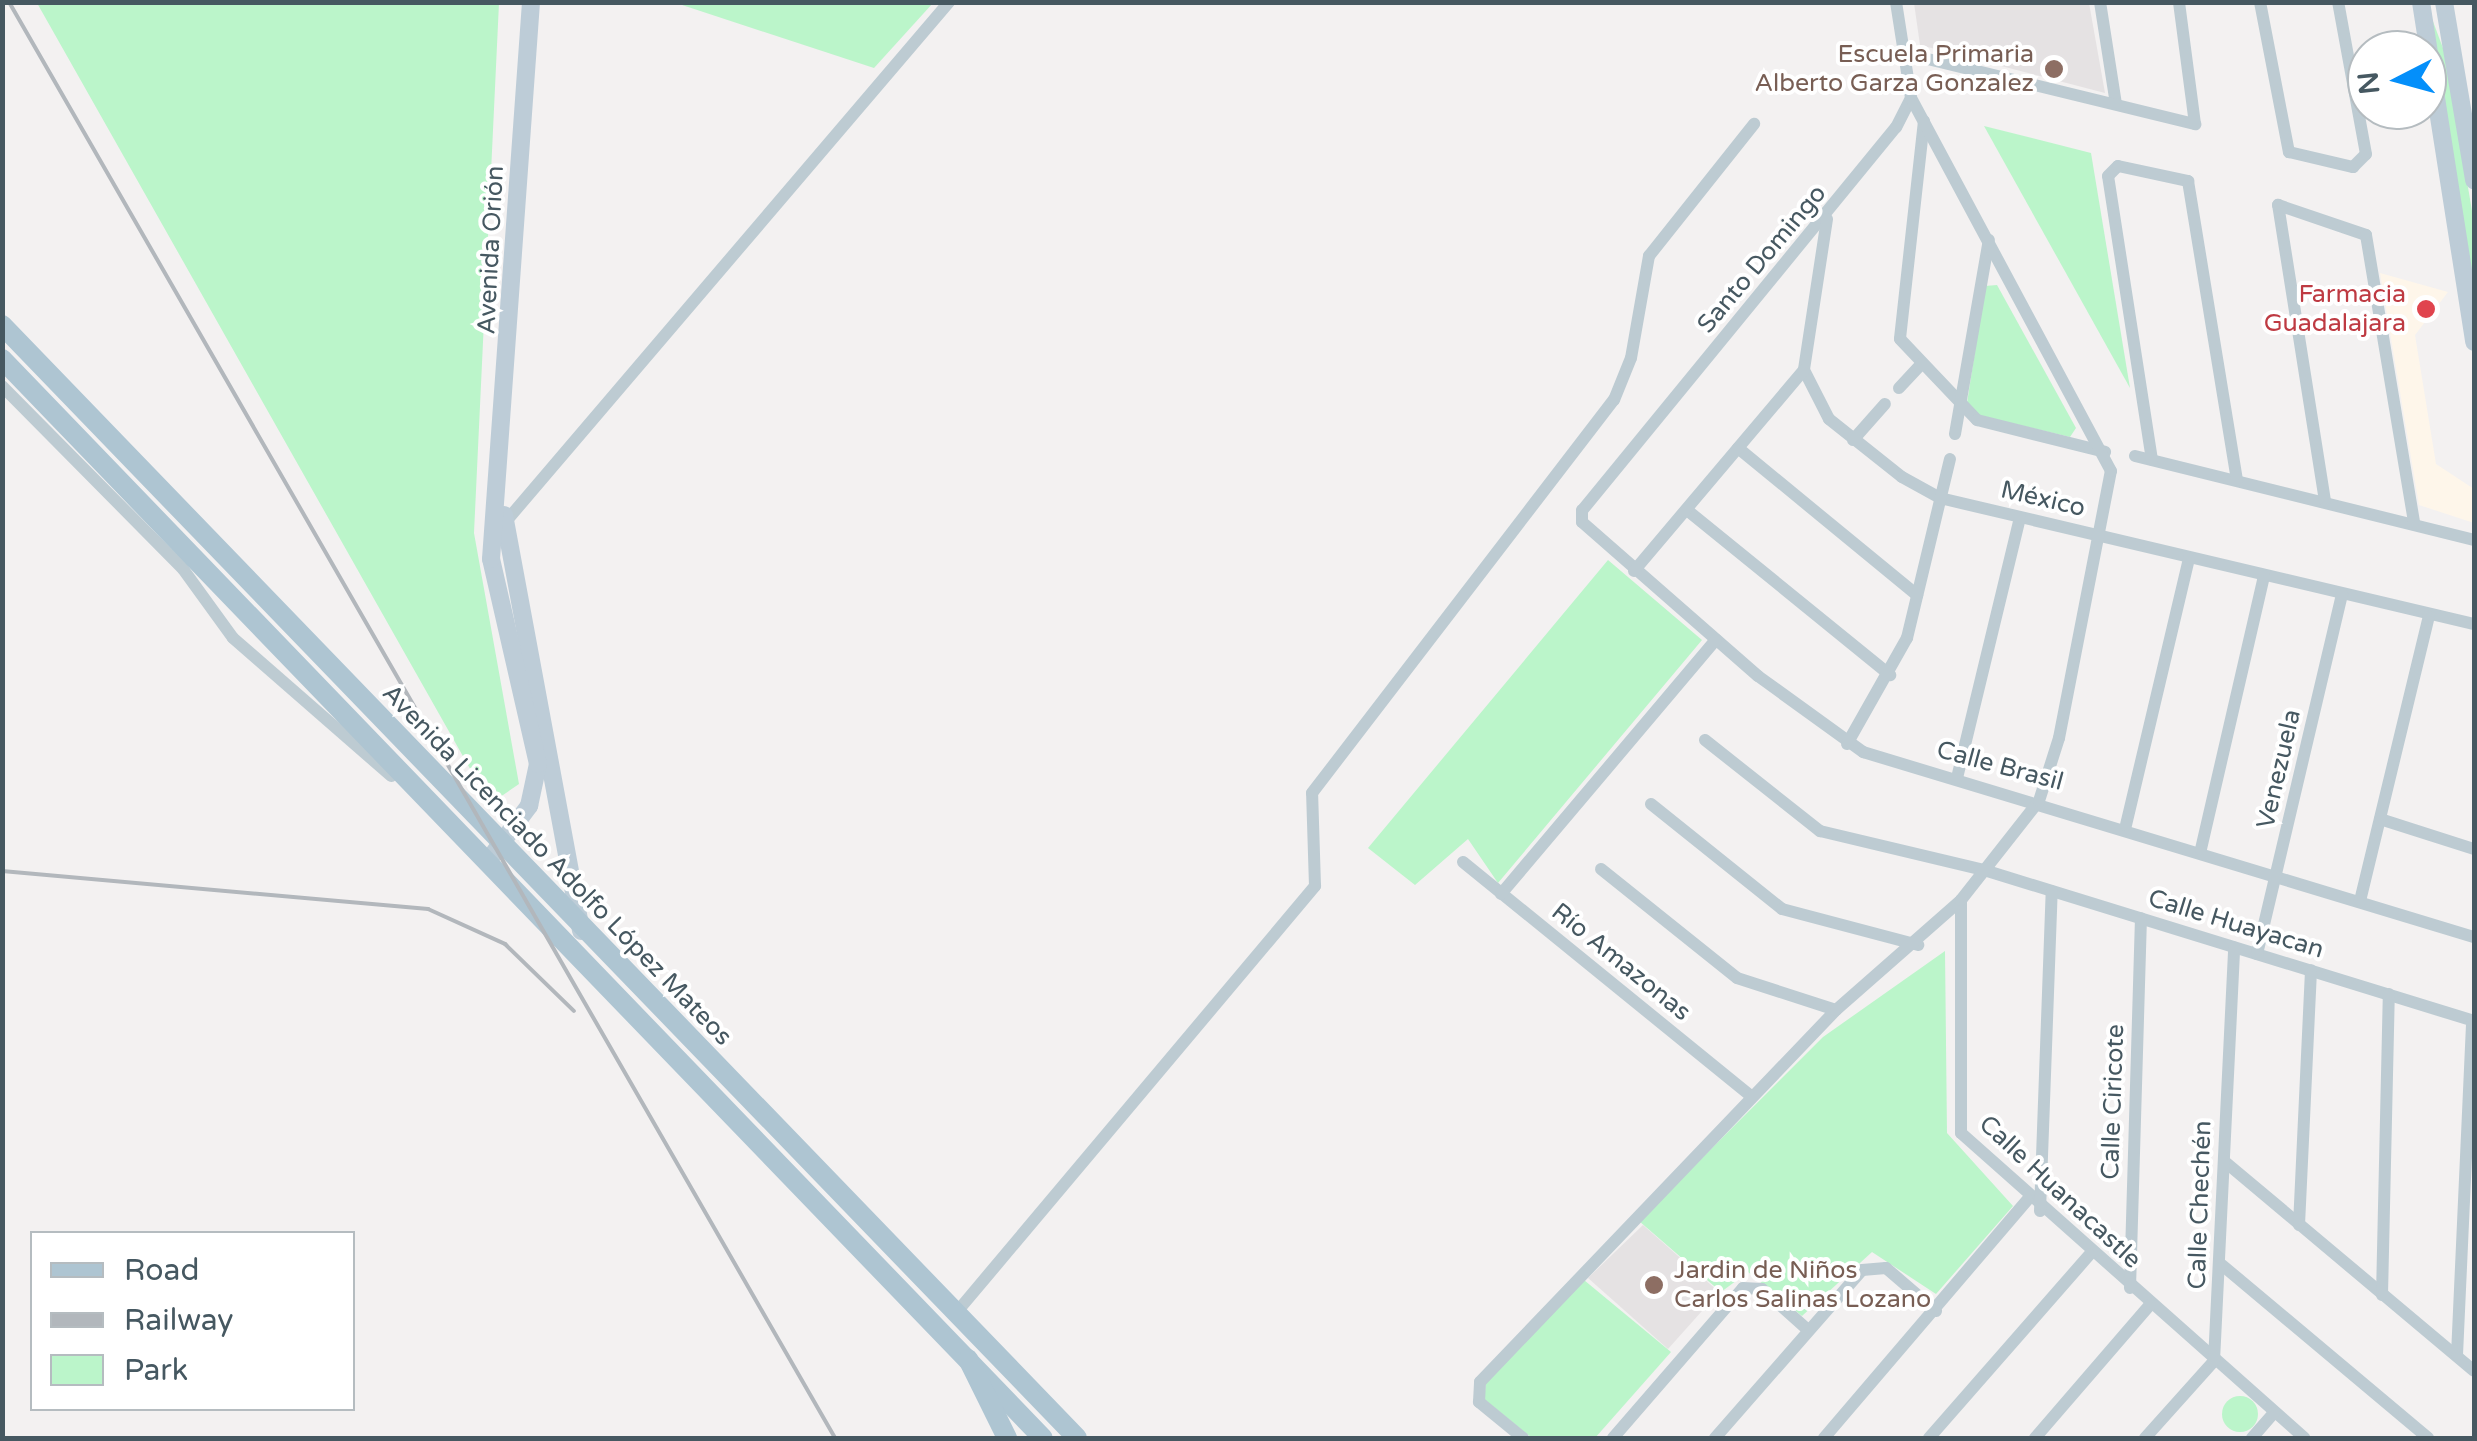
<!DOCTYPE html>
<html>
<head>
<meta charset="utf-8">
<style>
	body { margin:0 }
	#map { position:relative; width:2477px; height:1441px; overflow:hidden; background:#f3f1f1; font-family:"Varela Round",sans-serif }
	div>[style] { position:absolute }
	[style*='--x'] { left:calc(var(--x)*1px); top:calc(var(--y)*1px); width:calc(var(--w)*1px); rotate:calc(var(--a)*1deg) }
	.commercial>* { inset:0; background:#fef6ea }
	.education>* { inset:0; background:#e5e2e3 }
	.green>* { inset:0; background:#bbf5ca }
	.round { border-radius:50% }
	.street>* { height:12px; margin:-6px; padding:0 6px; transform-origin:6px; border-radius:6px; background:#bdcbd2 }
	.secondary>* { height:18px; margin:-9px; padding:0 9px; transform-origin:9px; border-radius:9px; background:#bdccd7 }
	.primary>* { height:20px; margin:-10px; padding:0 10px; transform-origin:10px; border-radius:10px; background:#aec5d2 }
	.rail>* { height:4px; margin:-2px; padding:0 2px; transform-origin:2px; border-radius:2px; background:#b2b7bc }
	.dots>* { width:28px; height:28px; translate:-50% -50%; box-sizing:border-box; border:5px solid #fff; border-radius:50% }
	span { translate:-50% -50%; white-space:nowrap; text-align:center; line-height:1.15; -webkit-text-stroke:8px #fff; paint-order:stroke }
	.education-label { font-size:25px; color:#785e54 }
	.right { translate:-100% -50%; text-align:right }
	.left { translate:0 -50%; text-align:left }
	.street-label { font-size:25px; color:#465861 }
	.health-label { font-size:25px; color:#be3a42 }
	.frame { position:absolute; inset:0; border:5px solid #465861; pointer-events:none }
	.legend { position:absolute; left:30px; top:1231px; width:325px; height:180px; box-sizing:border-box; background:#fff; border:2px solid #b5bcc0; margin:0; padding:12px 18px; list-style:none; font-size:30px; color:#465861 }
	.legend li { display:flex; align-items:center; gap:20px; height:50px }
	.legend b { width:50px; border:2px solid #b5bcc0 }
	.north { position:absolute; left:2347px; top:30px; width:100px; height:100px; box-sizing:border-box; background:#fff; border:2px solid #b5bcc0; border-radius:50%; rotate:264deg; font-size:28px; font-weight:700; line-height:40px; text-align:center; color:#465861 }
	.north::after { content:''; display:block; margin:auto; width:35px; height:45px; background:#048ffa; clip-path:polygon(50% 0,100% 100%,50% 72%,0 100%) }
</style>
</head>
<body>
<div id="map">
	<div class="commercial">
		<div style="clip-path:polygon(2380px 273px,2448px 292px,2415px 335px,2436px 464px,2474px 489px,2474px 523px,2419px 505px)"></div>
	</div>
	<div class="education">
		<div style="clip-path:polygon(1914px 3px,2089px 3px,2105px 93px,1920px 45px)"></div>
		<div style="clip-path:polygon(1643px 1225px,1719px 1292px,1668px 1349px,1588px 1278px)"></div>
	</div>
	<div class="green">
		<div style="clip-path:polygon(37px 3px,499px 3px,474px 533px,519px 784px,490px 804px)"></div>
		<div style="clip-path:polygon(676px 3px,933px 3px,874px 68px)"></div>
		<div style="clip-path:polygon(2426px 3px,2446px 56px,2474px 223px,2474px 295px)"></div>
		<div style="clip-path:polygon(1984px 126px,2091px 153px,2130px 388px)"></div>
		<div style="clip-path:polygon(1997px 285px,2076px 428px,2070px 437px,1974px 414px,1967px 403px,1985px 286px)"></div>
		<div style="clip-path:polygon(1608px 560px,1702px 640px,1498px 883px,1468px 839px,1415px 885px,1368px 848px)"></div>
		<div style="clip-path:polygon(1945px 951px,1947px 1133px,2013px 1206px,1936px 1294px,1872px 1252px,1802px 1316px,1748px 1272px,1721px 1292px,1639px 1221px,1823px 1037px)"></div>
		<div style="clip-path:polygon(1584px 1280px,1671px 1352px,1595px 1438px,1532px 1438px,1484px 1399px,1486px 1383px)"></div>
		<div class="round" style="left:2222px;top:1396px;width:36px;height:36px"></div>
	</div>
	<div class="street">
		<div style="--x:1896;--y:2;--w:97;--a:81.1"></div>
		<div style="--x:1911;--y:98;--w:33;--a:117"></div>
		<div style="--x:1896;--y:127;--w:495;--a:129.3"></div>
		<div style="--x:1582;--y:510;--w:12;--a:90"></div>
		<div style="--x:1582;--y:522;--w:234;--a:41.2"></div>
		<div style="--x:1758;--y:676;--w:130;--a:35.9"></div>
		<div style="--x:1863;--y:752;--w:638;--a:16.85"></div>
		<div style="--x:2100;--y:2;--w:103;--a:81.1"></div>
		<div style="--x:2260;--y:2;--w:153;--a:79.1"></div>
		<div style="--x:2289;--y:152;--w:66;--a:13.2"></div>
		<div style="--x:2353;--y:167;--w:18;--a:-45"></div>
		<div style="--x:2366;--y:154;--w:155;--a:-100.4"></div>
		<div style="--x:1903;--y:53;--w:301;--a:13.7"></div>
		<div style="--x:2195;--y:124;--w:123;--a:-97.5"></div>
		<div style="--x:1924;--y:121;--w:219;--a:96.3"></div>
		<div style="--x:1900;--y:339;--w:112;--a:46.5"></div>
		<div style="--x:1977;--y:420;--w:132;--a:14"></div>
		<div style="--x:1827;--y:219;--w:153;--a:98.7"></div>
		<div style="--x:1804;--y:370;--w:55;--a:63"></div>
		<div style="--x:1829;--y:419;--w:93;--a:38.5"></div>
		<div style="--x:1902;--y:477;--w:43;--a:28.9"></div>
		<div style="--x:1940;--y:498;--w:549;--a:13.28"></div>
		<div style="--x:2;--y:386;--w:257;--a:45.3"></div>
		<div style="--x:183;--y:569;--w:85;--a:54.1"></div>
		<div style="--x:233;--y:638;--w:210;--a:41.1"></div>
		<div style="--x:1899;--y:388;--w:33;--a:-47"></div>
		<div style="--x:1955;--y:434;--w:197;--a:-80.1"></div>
		<div style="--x:1853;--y:440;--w:48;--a:-48.4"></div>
		<div style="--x:1738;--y:448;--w:232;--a:39.4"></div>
		<div style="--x:2135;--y:456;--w:349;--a:13.9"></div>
		<div style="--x:2152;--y:460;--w:287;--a:-98.8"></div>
		<div style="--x:2108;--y:176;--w:14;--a:-45"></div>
		<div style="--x:2118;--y:166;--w:72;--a:12.1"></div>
		<div style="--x:2188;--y:181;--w:303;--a:80.7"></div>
		<div style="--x:2325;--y:501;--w:300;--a:-99"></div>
		<div style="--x:2278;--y:205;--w:93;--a:18.8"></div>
		<div style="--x:2366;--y:235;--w:291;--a:80.5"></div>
		<div style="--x:1687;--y:510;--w:262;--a:39.1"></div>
		<div style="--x:502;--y:526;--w:689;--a:-49.53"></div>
		<div style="--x:1634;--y:571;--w:263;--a:-49.8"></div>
		<div style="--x:1705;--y:740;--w:147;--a:38.4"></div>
		<div style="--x:1820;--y:831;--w:169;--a:13.4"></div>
		<div style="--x:1984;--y:870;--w:513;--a:17.13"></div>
		<div style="--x:1847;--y:744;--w:122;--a:-60.5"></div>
		<div style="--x:1907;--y:638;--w:184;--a:-76.5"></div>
		<div style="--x:1957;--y:778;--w:268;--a:-76.4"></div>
		<div style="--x:1651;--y:804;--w:168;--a:38.7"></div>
		<div style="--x:1782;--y:909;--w:141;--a:14.8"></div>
		<div style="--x:2380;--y:819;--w:99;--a:17.7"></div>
		<div style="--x:2126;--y:825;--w:274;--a:-76.7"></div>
		<div style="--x:2201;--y:849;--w:280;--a:-77"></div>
		<div style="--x:1463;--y:862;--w:372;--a:39.1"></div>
		<div style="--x:1601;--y:869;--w:174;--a:38.7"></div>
		<div style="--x:1737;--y:978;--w:104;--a:17.9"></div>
		<div style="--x:1501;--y:894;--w:333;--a:-49.8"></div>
		<div style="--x:1961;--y:900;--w:233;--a:90"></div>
		<div style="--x:1961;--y:1133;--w:459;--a:41.6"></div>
		<div style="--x:2360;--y:901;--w:293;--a:-76.4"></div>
		<div style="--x:2257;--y:954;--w:370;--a:-76.7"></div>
		<div style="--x:2224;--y:1161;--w:326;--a:40"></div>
		<div style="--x:2040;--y:1211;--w:320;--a:-87.9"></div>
		<div style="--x:2299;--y:1225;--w:255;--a:-87.3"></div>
		<div style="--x:2222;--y:1265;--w:269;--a:40"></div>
		<div style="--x:2130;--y:1288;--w:370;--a:-88.3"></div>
		<div style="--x:2382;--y:1295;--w:301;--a:-88.7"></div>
		<div style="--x:956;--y:1313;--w:558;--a:-49.94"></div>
		<div style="--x:1315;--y:886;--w:93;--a:-91.8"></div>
		<div style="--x:1312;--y:793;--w:496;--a:-52.5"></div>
		<div style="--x:1614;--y:400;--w:45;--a:-68"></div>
		<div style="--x:1631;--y:358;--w:104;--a:-80"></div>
		<div style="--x:1649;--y:256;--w:169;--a:-51.5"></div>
		<div style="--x:2457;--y:1355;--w:335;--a:-87.4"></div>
		<div style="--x:1523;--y:1438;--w:57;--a:-140.7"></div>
		<div style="--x:1479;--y:1402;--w:20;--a:-87"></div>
		<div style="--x:1480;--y:1382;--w:515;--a:-46.26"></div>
		<div style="--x:1836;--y:1010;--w:167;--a:-41.3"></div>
		<div style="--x:1961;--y:900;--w:126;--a:-51.8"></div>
		<div style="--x:2039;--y:801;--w:66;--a:-72.4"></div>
		<div style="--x:2059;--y:738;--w:272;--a:-79"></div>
		<div style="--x:2111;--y:471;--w:423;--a:-118.2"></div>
		<div style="--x:1613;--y:1438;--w:198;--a:-49.1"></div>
		<div style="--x:1743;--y:1288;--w:19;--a:3"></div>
		<div style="--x:1762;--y:1289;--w:62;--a:41.7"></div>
		<div style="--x:1715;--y:1438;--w:223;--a:-48.8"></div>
		<div style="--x:1862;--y:1270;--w:24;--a:-5"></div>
		<div style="--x:1886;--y:1268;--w:66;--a:40.7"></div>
		<div style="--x:1824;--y:1438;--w:313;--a:-49.5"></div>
		<div style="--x:1929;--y:1438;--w:244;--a:-48.8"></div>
		<div style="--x:2035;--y:1438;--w:176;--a:-49.2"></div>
		<div style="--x:2145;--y:1438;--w:103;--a:-48.1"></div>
		<div style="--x:2214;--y:1361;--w:414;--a:-87.2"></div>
		<div style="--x:2252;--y:1438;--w:33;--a:-49"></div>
	</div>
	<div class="secondary">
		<div style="--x:2421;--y:2;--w:344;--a:81.1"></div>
		<div style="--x:2444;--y:2;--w:181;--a:80.4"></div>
		<div style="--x:504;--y:515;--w:423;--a:79.5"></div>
		<div style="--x:488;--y:861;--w:69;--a:-53.3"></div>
		<div style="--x:529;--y:806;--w:43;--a:-77.9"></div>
		<div style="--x:538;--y:764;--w:210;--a:-102.9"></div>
		<div style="--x:491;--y:559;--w:558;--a:-85.89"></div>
	</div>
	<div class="primary">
		<div style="--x:2;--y:325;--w:1547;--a:45.99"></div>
		<div style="--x:2;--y:359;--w:1499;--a:46.03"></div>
		<div style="--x:968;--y:1359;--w:88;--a:63.7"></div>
	</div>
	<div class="rail">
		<div style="--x:9;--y:2;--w:1657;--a:60.09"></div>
		<div style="--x:2;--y:871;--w:428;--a:5.1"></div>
		<div style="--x:428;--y:909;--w:85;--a:24.4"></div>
		<div style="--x:505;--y:944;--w:96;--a:44.2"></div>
	</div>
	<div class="dots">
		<div style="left:2054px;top:69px;background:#8d6e63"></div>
		<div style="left:2426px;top:309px;background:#e0444e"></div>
		<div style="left:1654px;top:1285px;background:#8d6e63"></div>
	</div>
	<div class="education-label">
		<span class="right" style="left:2034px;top:69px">Escuela Primaria<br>Alberto Garza Gonzalez</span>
		<span class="left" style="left:1674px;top:1285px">Jardin de Niños<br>Carlos Salinas Lozano</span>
	</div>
	<div class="street-label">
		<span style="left:491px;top:250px;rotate:-87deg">Avenida Orión</span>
		<span style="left:1762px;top:259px;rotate:-50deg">Santo Domingo</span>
		<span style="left:2043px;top:499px;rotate:13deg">México</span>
		<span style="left:2000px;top:766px;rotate:15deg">Calle Brasil</span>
		<span style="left:2279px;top:769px;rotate:-77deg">Venezuela</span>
		<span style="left:557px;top:865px;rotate:46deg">Avenida Licenciado Adolfo López Mateos</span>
		<span style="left:2236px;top:924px;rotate:17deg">Calle Huayacan</span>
		<span style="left:1621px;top:962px;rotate:39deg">Río Amazonas</span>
		<span style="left:2113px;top:1102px;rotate:-88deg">Calle Ciricote</span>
		<span style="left:2060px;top:1192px;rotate:43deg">Calle Huanacastle</span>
		<span style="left:2200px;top:1205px;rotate:-88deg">Calle Chechén</span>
	</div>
	<div class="health-label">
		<span class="right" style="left:2406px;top:309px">Farmacia<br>Guadalajara</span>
	</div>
	<div class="frame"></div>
	<ul class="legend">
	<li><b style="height:12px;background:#aec5d2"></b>Road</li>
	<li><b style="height:12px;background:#b2b7bc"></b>Railway</li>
	<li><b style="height:28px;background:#bbf5ca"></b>Park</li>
	</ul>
	<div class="north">N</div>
</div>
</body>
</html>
